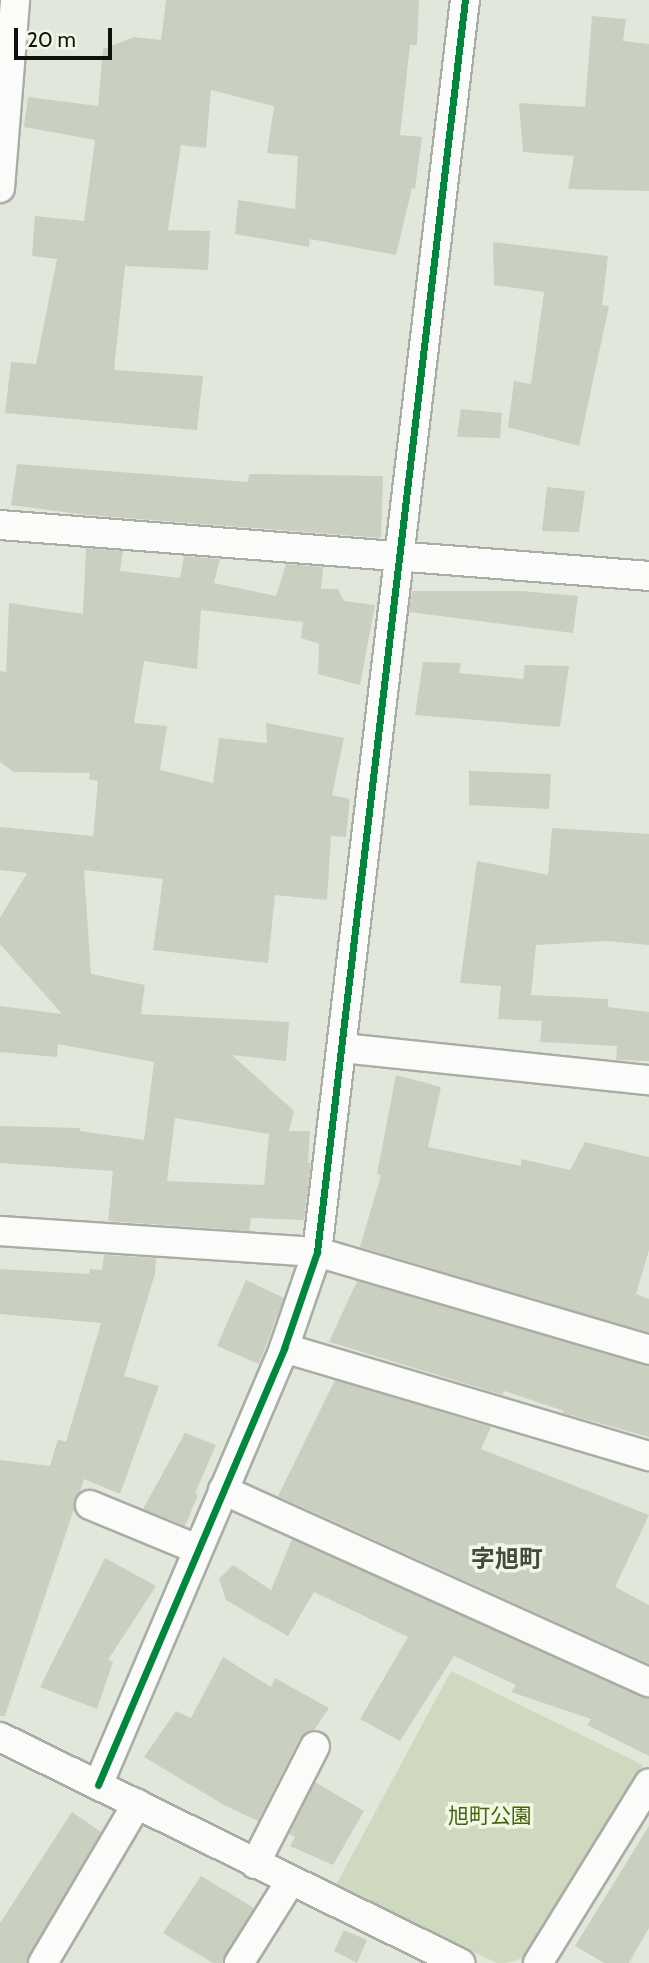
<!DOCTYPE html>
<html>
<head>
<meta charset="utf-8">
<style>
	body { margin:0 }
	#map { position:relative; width:649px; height:1963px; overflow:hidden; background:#e2e7dc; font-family:Cabin,"Noto Sans JP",sans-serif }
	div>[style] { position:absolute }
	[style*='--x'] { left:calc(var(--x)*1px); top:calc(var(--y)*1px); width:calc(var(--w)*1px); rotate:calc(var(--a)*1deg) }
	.green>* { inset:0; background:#ced9bf }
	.building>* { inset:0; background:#c9d0c0 }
	.roads { filter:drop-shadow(2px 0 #a9ada5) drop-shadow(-2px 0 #a9ada5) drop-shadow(0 2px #a9ada5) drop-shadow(0 -2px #a9ada5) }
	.street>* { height:28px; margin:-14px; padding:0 14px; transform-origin:14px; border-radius:14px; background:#fbfbfa }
	.cycleway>* { height:7px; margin:-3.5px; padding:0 3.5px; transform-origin:3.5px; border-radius:3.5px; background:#00873e }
	span { translate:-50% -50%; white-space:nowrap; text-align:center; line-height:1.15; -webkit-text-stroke:7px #f0f8e5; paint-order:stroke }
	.park-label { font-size:21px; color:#46620b }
	.quarter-label { font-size:24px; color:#454b3c; font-weight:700 }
	.scale { position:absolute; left:14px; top:28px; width:98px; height:32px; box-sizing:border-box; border:4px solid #0f110b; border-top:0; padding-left:9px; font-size:21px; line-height:24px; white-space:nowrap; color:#0f110b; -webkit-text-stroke:5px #f0f8e5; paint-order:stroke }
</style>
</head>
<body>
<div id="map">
	<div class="green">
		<div style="clip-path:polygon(451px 1671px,643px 1765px,523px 1958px,506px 1963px,497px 1963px,335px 1887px)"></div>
	</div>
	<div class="building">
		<div style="clip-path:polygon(166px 0,419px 0,417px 45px,410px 45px,400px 135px,422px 137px,415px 189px,412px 188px,396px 255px,310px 239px,309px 247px,235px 234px,238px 200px,295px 209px,298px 156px,267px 153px,274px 106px,211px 90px,206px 148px,181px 145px,168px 230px,210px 231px,208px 270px,125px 266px,114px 370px,203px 376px,197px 430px,5px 413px,11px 362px,36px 364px,57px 259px,32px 256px,35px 216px,84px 221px,95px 140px,24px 127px,28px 97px,98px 106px,103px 49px,134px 37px,161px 40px)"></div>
		<div style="clip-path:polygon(592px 16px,626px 19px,623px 41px,649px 44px,649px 191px,568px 189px,574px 156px,523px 152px,519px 103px,585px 107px)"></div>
		<div style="clip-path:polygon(493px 242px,608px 256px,602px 305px,609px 306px,579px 446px,508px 427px,514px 381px,531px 384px,544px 292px,494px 285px)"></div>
		<div style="clip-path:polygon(461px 409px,502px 413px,500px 438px,457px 437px)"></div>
		<div style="clip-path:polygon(17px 464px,248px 482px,249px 474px,383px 476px,381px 538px,87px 515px,11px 505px)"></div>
		<div style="clip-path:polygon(547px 487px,585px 491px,579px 532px,542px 531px)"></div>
		<div style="clip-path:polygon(evenodd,86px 548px,123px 551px,120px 571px,180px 578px,184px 556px,220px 559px,214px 583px,276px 596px,286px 564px,323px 567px,321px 589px,338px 589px,344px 601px,375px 605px,360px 685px,318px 674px,319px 644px,301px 638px,303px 622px,201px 610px,197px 669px,144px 661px,134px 723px,167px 726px,160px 770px,213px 783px,219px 738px,267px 743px,266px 723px,344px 738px,332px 795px,350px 799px,346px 837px,331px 836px,327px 900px,275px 895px,268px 963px,153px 950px,163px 879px,84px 870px,91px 974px,145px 985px,141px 1014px,289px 1022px,286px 1061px,232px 1055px,294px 1111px,289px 1131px,310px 1131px,308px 1163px,311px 1163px,304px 1220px,251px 1218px,249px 1231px,108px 1221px,113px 1171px,0 1163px,0 1126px,80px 1128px,80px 1131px,144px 1140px,154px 1062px,58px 1044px,57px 1057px,0 1052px,0 1006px,62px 1014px,0 944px,0 918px,27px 873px,0 870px,0 827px,93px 836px,98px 781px,89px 779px,90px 773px,14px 772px,0 762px,0 671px,6px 672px,9px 603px,83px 614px,86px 548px,175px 1118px,269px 1134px,264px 1185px,167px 1181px,175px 1118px)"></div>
		<div style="clip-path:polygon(412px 591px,522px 591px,578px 596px,573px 633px,409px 612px)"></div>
		<div style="clip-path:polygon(423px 662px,461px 663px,459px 673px,523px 679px,525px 665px,569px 666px,560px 727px,415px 715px)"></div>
		<div style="clip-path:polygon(469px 771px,551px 774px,549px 809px,469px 805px)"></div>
		<div style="clip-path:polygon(552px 828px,649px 834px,649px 945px,606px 941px,536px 945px,531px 995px,608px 999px,608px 1007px,649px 1012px,649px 1061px,616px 1060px,617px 1046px,540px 1042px,542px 1021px,498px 1019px,501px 986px,460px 983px,477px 861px,548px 875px)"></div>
		<div style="clip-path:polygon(396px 1075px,441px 1087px,428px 1147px,521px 1166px,521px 1159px,570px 1170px,585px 1142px,649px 1157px,649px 1250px,636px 1294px,649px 1299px,649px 1333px,360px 1247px,381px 1175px,377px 1174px)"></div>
		<div style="clip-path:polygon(104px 1255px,156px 1258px,155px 1274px,124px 1376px,159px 1386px,120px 1494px,84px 1479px,5px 1716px,0 1716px,0 1460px,50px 1466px,58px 1439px,66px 1442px,101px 1323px,0 1314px,0 1269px,89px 1274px,90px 1269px,102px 1270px)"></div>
		<div style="clip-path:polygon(246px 1280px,284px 1298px,259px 1364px,217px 1346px)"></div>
		<div style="clip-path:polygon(357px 1281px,649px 1366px,649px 1437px,563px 1413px,564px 1411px,504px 1391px,503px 1395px,329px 1342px)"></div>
		<div style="clip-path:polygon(335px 1380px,491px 1427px,481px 1449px,649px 1515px,615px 1587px,649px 1605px,649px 1664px,278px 1496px)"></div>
		<div style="clip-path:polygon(185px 1433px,216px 1445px,195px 1493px,198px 1495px,185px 1526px,143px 1509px)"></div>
		<div style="clip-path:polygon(292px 1539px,649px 1698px,649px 1756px,587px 1725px,591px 1719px,511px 1692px,516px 1685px,454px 1656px,400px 1741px,360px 1719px,408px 1637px,314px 1592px,288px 1636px,226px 1600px,219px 1579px,233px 1565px,271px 1590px)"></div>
		<div style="clip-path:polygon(105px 1558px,156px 1586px,108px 1660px,113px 1662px,97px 1709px,40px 1687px)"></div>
		<div style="clip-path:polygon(223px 1657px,271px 1687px,275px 1678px,329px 1708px,315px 1729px,300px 1738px,258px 1821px,224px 1805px,144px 1757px,176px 1711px,191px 1718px)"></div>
		<div style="clip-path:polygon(315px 1782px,364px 1811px,333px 1865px,290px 1846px,295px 1837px,289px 1834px)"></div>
		<div style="clip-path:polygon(72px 1812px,101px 1832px,26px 1963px,0 1963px,0 1923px)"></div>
		<div style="clip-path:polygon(649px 1826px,649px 1928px,629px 1963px,604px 1963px,575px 1946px)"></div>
		<div style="clip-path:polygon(201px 1876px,254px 1908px,222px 1963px,213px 1963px,163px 1933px)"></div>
		<div style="clip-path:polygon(344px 1930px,367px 1940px,357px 1963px,334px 1951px)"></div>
	</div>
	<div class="roads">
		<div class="street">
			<div style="--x:0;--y:188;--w:189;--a:-85.4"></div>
			<div style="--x:0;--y:525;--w:651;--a:4.49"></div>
			<div style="--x:342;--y:1048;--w:309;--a:6"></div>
			<div style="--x:0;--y:1231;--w:318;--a:3.8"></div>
			<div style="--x:317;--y:1252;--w:346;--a:16.4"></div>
			<div style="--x:284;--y:1348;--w:381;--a:16.5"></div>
			<div style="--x:223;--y:1490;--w:467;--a:24.3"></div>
			<div style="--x:90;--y:1505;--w:116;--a:22.4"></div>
			<div style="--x:0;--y:1737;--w:513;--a:26.17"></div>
			<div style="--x:98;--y:1785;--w:475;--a:-66.9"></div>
			<div style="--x:284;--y:1348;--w:102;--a:-71"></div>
			<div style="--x:317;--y:1252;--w:1261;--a:-83.26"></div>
			<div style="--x:255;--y:1864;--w:132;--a:-63"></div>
			<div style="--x:43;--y:1963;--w:185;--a:-59.4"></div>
			<div style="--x:239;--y:1963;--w:96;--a:-57.8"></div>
			<div style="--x:538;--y:1963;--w:211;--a:-58.3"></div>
		</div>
	</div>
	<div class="cycleway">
		<div style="--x:98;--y:1785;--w:475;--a:-66.9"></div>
		<div style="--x:284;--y:1348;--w:102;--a:-71"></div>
		<div style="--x:317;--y:1252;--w:1261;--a:-83.26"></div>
	</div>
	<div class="park-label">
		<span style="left:490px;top:1816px">旭町公園</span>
	</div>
	<div class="quarter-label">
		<span style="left:507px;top:1559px">字旭町</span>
	</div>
	<div class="scale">20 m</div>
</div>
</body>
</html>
